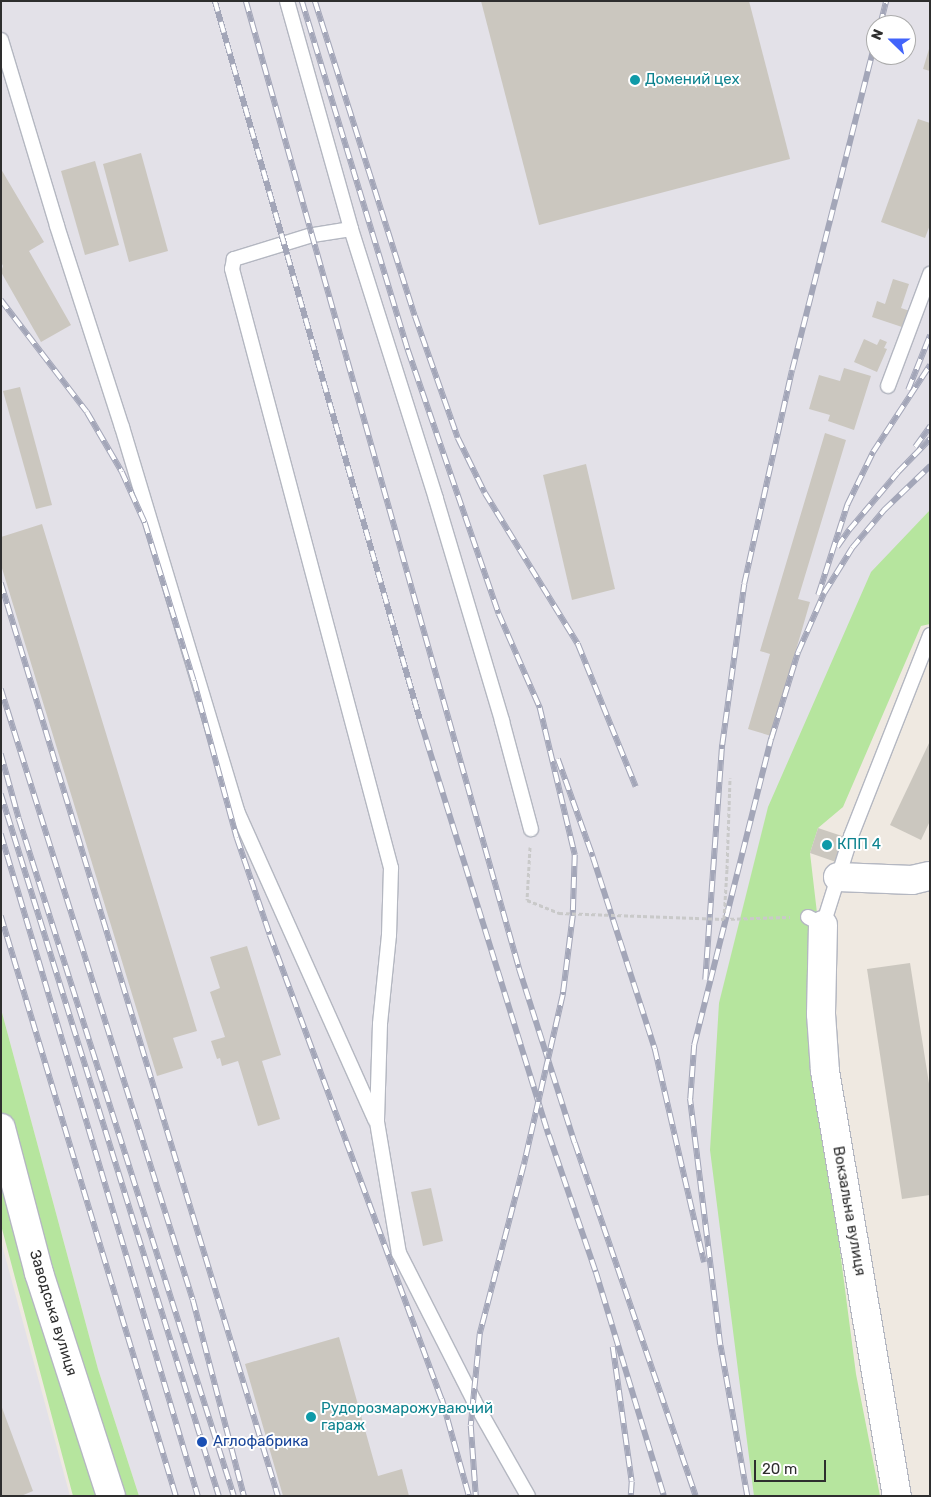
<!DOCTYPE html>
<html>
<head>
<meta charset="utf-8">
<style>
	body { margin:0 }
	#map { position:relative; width:931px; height:1497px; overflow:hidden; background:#efe9e1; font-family:Rubik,sans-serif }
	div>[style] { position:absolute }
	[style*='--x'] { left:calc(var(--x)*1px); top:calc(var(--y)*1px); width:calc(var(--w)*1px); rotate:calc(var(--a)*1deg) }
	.industrial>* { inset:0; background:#e3e1e8 }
	.green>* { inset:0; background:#b6e59e }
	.building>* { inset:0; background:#cbc7bf }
	.path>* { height:3px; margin-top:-1.5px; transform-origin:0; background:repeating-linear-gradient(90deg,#c9c9c9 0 4px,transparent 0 6.5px) }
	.roads { filter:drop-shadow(1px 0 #b4b7c1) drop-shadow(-1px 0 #b4b7c1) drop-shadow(0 1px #b4b7c1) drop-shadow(0 -1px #b4b7c1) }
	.service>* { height:14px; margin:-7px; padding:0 7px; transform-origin:7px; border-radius:7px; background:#fff }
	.minor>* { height:28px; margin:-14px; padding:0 14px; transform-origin:14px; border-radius:14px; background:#fff }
	.rail>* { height:5.5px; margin-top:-2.75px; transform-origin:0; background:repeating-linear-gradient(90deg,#fff 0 11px,#a3a6b8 0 22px); box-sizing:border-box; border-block:1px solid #a3a6b8 }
	.path-bridge>* { height:3px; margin-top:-1.5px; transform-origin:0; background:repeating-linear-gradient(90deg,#c9c9c9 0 4px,transparent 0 6.5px) }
	.dots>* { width:14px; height:14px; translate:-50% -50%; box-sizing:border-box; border:2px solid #fff; border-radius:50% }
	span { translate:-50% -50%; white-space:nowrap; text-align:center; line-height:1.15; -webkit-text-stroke:4px #fff; paint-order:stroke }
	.culture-label { font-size:15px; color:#0d838f }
	.left { translate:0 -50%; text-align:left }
	.street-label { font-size:15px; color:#2e2e2e }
	.transit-label { font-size:15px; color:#164399 }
	.frame { position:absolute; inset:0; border:2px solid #2e2e2e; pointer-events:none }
	.north { position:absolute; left:866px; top:15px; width:50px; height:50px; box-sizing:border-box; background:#fff; border:1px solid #ababab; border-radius:50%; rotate:292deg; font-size:14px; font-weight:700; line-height:20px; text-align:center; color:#2e2e2e }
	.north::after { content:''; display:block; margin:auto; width:18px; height:22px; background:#4264fb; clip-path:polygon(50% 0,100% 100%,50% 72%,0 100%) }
	.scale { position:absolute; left:754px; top:1460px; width:72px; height:22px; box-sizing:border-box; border:2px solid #2e2e2e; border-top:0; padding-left:6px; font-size:15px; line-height:18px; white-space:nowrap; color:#2e2e2e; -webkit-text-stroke:4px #fff; paint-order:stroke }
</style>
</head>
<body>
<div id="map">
	<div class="industrial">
		<div style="clip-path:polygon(evenodd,1px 1px,930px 1px,930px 573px,831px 763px,793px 907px,842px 1496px,139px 1496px,98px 1369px,1px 1009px,1px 1px,876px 25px,906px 25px,906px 55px,876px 55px,876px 25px)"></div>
		<div style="clip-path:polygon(1px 1241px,70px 1496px,1px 1496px)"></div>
	</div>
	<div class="green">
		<div style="clip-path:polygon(930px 510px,930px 624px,921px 626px,843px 807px,818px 828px,810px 853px,817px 913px,811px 1027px,856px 1374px,880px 1496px,754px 1496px,710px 1150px,719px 1003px,768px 807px,871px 572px)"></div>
		<div style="clip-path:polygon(1px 1009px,98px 1369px,139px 1496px,73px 1496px,1px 1225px)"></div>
	</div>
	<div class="building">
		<div style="clip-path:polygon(481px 1px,749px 1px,790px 159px,539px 225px)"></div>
		<div style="clip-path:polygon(929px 49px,930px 49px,930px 71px,923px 69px)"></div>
		<div style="clip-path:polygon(918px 119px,930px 123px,930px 225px,925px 238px,881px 222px)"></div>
		<div style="clip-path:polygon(141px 153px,168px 251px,129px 262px,103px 164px)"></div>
		<div style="clip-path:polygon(95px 161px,119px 245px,85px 255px,61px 171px)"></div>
		<div style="clip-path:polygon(1px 169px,44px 242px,29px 251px,71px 325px,41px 342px,1px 272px,3px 266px,1px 262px)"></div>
		<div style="clip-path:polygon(893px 279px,909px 284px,901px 308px,910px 311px,905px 328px,872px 317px,877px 301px,885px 304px)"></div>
		<div style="clip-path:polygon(864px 339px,877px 345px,880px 339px,887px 342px,884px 348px,887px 349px,877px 372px,854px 362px)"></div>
		<div style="clip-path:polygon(844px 368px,871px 376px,854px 430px,828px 421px,830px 415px,809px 409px,819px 375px,840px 381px)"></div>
		<div style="clip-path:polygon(20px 387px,52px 505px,36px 509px,3px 391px)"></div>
		<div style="clip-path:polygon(825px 433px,846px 440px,798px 599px,810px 602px,771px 736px,748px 729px,770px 654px,760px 651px)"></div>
		<div style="clip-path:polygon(586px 464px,615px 589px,572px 600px,543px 475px)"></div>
		<div style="clip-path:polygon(42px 524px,197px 1031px,173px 1038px,183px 1068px,157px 1076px,1px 565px,1px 537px)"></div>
		<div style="clip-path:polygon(930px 741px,930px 821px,921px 840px,890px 825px)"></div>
		<div style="clip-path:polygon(818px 828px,845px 837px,836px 862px,810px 853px)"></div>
		<div style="clip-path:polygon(247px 946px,281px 1055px,262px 1061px,280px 1119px,258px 1126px,238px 1061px,222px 1066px,220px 1058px,217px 1059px,211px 1041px,225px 1037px,210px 992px,220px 988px,210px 957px)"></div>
		<div style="clip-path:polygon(910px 963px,930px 1090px,930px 1195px,902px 1199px,867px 969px)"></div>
		<div style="clip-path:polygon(431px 1188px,443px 1241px,423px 1246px,411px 1192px)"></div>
		<div style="clip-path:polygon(339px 1337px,378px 1476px,402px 1469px,409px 1496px,283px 1496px,245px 1364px)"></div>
		<div style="clip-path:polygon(1px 1405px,33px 1491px,21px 1496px,1px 1496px)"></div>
	</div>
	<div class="path">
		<div style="--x:530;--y:847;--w:53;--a:93.2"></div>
		<div style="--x:527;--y:900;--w:35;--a:22"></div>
		<div style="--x:727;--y:869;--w:91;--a:-88.1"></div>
		<div style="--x:724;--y:919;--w:66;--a:-1.7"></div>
	</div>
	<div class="roads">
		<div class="service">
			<div style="--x:287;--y:1;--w:237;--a:74.3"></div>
			<div style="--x:351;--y:229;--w:39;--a:171"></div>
			<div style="--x:312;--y:235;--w:82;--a:162.9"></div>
			<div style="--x:234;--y:259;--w:10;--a:101"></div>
			<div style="--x:232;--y:269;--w:620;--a:75.13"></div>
			<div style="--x:391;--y:868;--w:67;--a:91.7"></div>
			<div style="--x:389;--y:935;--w:89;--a:95.8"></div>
			<div style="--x:380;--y:1024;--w:98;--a:91.8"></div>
			<div style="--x:377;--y:1122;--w:133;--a:80.5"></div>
			<div style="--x:399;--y:1253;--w:166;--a:63.1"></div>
			<div style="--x:474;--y:1401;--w:109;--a:60.4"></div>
			<div style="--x:1;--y:40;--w:194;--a:73.2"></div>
			<div style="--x:57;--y:226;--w:211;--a:72.1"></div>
			<div style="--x:122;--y:427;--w:401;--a:73.3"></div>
			<div style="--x:237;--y:811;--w:338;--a:65.9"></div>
			<div style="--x:351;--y:229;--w:283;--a:72.5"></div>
			<div style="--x:436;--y:499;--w:232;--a:73.4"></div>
			<div style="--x:502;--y:721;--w:112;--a:75"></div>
			<div style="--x:888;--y:386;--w:120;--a:-69.4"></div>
			<div style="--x:808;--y:917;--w:17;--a:28"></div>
			<div style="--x:823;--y:925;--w:93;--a:-72.5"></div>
			<div style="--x:851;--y:836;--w:216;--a:-68.5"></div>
		</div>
		<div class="minor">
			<div style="--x:838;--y:877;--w:74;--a:2.3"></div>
			<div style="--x:912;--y:880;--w:18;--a:-13"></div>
			<div style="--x:823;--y:925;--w:89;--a:91.3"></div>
			<div style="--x:821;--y:1014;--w:57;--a:86"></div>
			<div style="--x:825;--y:1071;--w:431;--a:80.4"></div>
			<div style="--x:1;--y:1128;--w:150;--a:75.3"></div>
			<div style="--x:39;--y:1273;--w:234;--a:72.1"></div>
		</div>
	</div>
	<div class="rail">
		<div style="--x:215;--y:1;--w:747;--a:74.07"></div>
		<div style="--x:420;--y:719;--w:436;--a:72.8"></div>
		<div style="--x:549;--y:1135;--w:145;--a:71.1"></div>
		<div style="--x:596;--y:1272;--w:234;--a:73.1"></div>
		<div style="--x:246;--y:1;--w:1005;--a:74.23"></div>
		<div style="--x:519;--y:968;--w:184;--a:72.3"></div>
		<div style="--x:575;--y:1143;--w:373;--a:71.1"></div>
		<div style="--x:302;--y:1;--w:365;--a:73.1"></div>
		<div style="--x:408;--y:350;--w:279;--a:71"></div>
		<div style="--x:499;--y:614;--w:103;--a:66.4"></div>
		<div style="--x:540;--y:708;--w:151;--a:76.6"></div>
		<div style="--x:575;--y:855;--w:61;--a:91.9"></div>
		<div style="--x:573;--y:916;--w:80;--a:97.2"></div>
		<div style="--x:563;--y:995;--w:174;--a:102.9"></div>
		<div style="--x:524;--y:1165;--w:175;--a:104.6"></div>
		<div style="--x:480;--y:1334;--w:92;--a:95.6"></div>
		<div style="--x:471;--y:1426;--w:70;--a:85.9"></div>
		<div style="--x:315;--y:1;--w:330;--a:72.4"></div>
		<div style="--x:415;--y:316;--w:129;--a:70.6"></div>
		<div style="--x:458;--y:438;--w:61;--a:63.9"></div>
		<div style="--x:485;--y:493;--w:177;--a:58.4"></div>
		<div style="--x:578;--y:644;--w:154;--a:67.9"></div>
		<div style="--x:880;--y:25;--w:25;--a:-76"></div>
		<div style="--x:1;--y:300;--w:141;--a:52.5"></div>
		<div style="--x:87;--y:412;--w:69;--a:59.7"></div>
		<div style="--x:122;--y:472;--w:56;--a:65.7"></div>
		<div style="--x:145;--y:523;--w:165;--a:72.8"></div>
		<div style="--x:194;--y:681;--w:163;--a:74.7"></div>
		<div style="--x:237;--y:838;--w:102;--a:71.2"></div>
		<div style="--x:270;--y:935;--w:495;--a:69.7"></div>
		<div style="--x:442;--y:1399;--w:101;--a:74.4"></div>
		<div style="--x:908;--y:390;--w:59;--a:-68.2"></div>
		<div style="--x:915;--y:447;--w:26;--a:-54"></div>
		<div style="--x:837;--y:547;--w:21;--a:-55"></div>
		<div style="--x:849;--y:530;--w:76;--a:-49.8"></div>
		<div style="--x:898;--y:472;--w:46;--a:-45.9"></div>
		<div style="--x:1;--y:583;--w:954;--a:73.12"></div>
		<div style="--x:818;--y:595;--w:95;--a:-72.1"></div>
		<div style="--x:847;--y:505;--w:59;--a:-63.9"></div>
		<div style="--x:873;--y:452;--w:104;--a:-56.8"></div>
		<div style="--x:1;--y:689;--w:640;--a:72.56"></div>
		<div style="--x:193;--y:1300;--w:203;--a:75.4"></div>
		<div style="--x:1;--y:754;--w:67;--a:74.5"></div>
		<div style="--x:19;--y:819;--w:710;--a:72.38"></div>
		<div style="--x:558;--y:759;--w:104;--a:70.3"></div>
		<div style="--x:593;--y:857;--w:202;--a:72.1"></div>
		<div style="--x:655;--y:1049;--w:219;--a:77"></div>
		<div style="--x:1;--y:794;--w:735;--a:72.75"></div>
		<div style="--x:1;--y:834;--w:691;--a:73.43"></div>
		<div style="--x:1;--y:916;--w:606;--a:73.21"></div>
		<div style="--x:705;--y:980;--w:236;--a:-85.9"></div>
		<div style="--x:722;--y:745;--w:162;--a:-82.2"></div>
		<div style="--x:744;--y:584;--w:219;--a:-77.4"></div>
		<div style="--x:792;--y:370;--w:341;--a:-75.8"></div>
		<div style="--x:613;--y:1347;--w:136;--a:82"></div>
		<div style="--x:632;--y:1482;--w:14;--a:94"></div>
		<div style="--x:747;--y:1496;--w:153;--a:-100.1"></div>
		<div style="--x:720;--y:1345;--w:248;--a:-97"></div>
		<div style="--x:690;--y:1099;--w:54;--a:-85.8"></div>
		<div style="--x:694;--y:1045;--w:316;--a:-75.9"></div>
		<div style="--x:771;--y:739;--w:91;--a:-72.8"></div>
		<div style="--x:798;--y:652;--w:64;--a:-66.2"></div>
		<div style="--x:824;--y:593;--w:53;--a:-58.1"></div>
		<div style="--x:852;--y:548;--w:50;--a:-49.9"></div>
		<div style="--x:884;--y:510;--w:64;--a:-43.7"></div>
	</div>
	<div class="path-bridge">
		<div style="--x:559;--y:913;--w:165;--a:2.1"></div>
		<div style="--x:724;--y:919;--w:50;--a:-86.6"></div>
	</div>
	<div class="dots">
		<div style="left:635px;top:80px;background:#0f9aa8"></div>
		<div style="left:827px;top:845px;background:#0f9aa8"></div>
		<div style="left:311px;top:1417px;background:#0f9aa8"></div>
		<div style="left:202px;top:1442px;background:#1a4fb4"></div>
	</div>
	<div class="culture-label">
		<span class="left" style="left:645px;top:80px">Домений цех</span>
		<span class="left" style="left:837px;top:845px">КПП 4</span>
		<span class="left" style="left:321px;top:1417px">Рудорозмарожуваючий<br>гараж</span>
	</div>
	<div class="street-label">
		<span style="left:849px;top:1211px;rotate:80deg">Вокзальна вулиця</span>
		<span style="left:53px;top:1313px;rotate:73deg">Заводська вулиця</span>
	</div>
	<div class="transit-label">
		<span class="left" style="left:213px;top:1442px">Аглофабрика</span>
	</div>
	<div class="frame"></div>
	<div class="north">N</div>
	<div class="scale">20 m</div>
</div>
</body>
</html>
